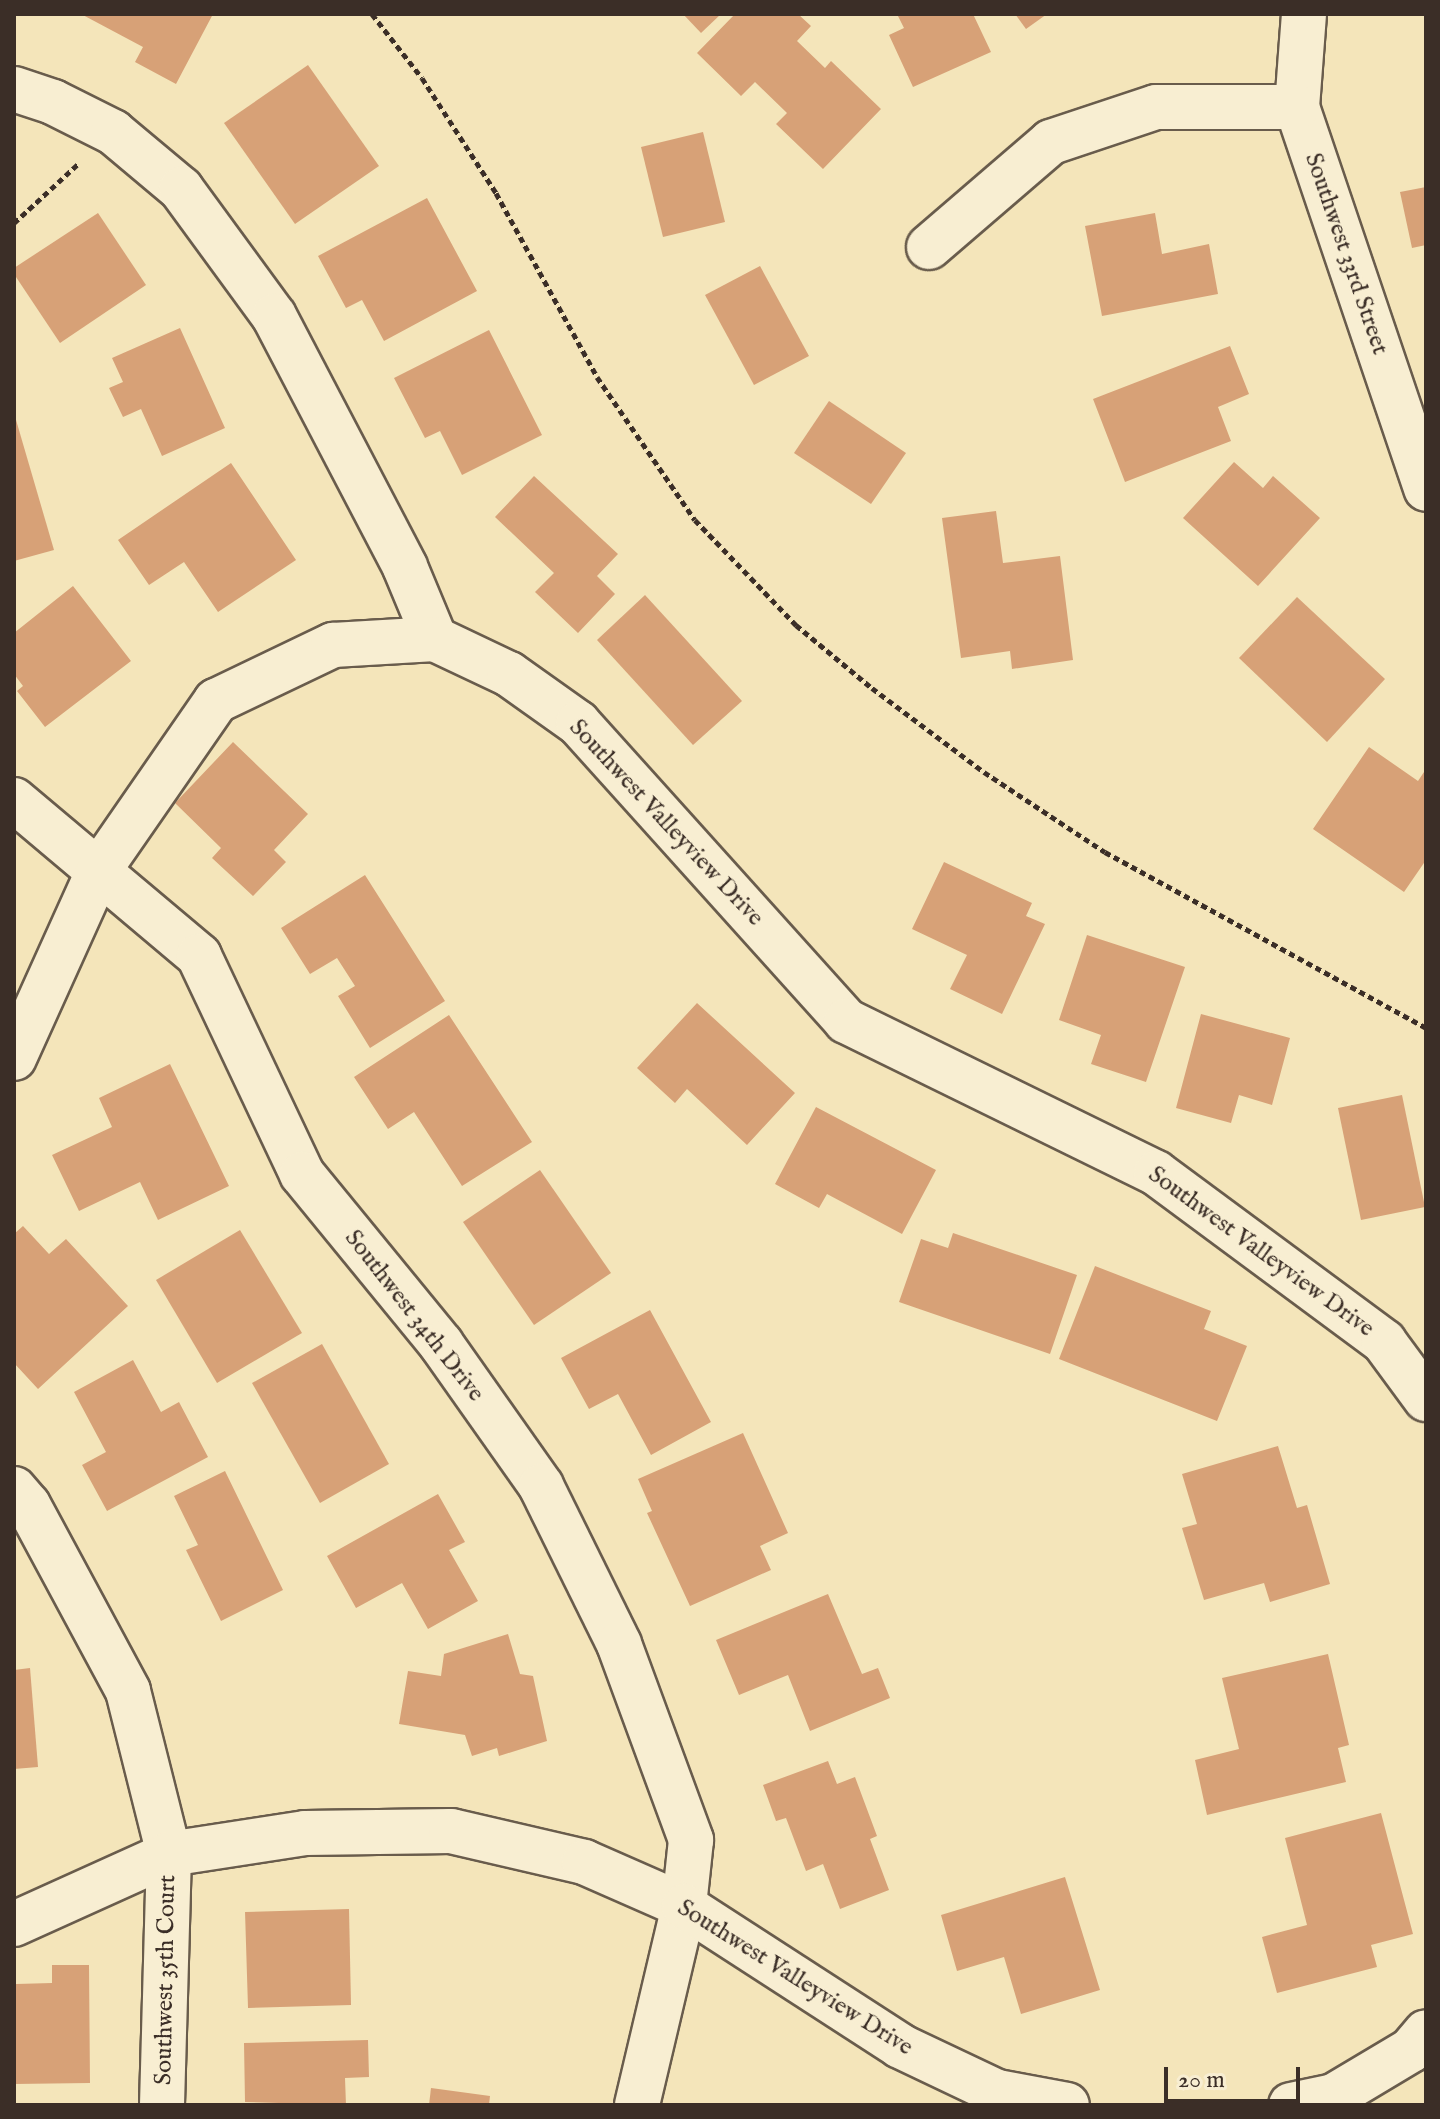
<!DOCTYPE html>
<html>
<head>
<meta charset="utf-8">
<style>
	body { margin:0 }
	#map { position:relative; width:1440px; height:2119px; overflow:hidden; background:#f4e5ba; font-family:"IM FELL English",serif }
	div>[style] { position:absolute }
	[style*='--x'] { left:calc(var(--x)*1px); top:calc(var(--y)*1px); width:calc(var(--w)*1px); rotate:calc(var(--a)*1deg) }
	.building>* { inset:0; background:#d7a177 }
	.path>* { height:5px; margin-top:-2.5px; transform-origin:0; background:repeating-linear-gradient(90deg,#3b2e27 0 6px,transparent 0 10px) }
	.roads { filter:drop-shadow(2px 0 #695c4c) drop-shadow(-2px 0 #695c4c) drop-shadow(0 2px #695c4c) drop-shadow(0 -2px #695c4c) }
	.minor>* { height:44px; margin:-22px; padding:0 22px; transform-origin:22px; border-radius:22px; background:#f8eed2 }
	span { translate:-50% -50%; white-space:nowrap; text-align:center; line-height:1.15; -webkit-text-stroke:6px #f8eed2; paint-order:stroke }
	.street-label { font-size:24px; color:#3b2e27 }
	.frame { position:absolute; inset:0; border:16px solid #3b2e27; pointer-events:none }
	.scale { position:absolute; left:1164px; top:2067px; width:136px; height:36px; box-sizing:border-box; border:4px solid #3b2e27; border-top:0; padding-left:10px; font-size:24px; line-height:28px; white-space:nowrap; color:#3b2e27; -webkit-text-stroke:6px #f8eed2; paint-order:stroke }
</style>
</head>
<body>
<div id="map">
	<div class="building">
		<div style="clip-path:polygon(81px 14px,213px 14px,176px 84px,135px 62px,143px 47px)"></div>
		<div style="clip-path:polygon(683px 14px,721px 14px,701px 33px)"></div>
		<div style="clip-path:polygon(735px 14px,798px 14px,811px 26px,797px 41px,825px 68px,831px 61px,881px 109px,823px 169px,776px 124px,787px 113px,755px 82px,741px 96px,697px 53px)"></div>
		<div style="clip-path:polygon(897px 14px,973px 14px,991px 52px,913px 87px,889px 35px,904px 28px)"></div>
		<div style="clip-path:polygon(1015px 14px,1047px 14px,1026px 29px)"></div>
		<div style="clip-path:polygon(308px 65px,379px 166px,295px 224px,224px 123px)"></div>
		<div style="clip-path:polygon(703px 132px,725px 222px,663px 237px,641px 147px)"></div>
		<div style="clip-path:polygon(1426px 187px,1426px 245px,1412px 248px,1400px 192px)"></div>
		<div style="clip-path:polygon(427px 198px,477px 291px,384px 341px,362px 300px,346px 308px,318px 256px)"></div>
		<div style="clip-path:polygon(98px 213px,146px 285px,60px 343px,14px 274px,14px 268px)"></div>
		<div style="clip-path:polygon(1155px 213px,1162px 254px,1209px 244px,1218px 294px,1102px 316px,1085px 226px)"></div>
		<div style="clip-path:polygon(760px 266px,809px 356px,754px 385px,705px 295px)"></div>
		<div style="clip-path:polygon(180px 328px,225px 428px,162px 456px,141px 409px,123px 417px,109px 388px,123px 382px,112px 358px)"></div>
		<div style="clip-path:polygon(489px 330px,542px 435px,462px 475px,440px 431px,425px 438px,394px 378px)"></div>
		<div style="clip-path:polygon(1230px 346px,1249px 394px,1218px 407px,1231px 441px,1125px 482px,1093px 399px)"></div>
		<div style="clip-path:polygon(829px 401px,906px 453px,871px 504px,794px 453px)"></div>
		<div style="clip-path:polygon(14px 413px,54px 550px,14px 561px)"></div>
		<div style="clip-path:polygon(1234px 462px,1263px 488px,1273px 476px,1320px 518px,1258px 586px,1183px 518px)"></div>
		<div style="clip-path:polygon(231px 463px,296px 560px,218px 612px,184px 562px,149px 585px,118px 540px)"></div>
		<div style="clip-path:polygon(534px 476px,618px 554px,597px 576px,615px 594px,578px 633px,535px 592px,554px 573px,495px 517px)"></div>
		<div style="clip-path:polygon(996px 511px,1003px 563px,1060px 556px,1073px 660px,1012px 669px,1010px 651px,961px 658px,942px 518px)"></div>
		<div style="clip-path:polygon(73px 586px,131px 661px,45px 727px,17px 691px,23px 686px,14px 674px,14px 633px)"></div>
		<div style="clip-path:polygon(645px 595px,742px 701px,693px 745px,597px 640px)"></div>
		<div style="clip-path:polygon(1297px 597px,1385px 679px,1327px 742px,1239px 658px)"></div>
		<div style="clip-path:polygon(233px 742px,308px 814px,274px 850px,286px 862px,253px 896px,212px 858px,221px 848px,175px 803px)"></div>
		<div style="clip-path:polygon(1369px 747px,1418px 781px,1426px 769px,1426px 860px,1404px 892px,1313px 829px)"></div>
		<div style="clip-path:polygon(944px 862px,1032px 903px,1026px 916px,1045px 924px,1002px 1014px,950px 989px,967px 955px,912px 929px)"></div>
		<div style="clip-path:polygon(365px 875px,445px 1001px,370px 1048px,338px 996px,355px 986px,337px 958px,310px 974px,281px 928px)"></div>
		<div style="clip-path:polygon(1087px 935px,1185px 967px,1146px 1082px,1091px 1064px,1101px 1035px,1059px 1020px)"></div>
		<div style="clip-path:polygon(697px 1003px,795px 1093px,747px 1145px,687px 1089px,675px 1103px,637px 1068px)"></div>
		<div style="clip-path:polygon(1201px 1014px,1290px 1038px,1272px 1105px,1239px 1095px,1231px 1123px,1176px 1108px)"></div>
		<div style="clip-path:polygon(449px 1015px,532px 1142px,462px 1186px,414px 1112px,388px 1129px,354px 1077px)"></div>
		<div style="clip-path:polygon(170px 1064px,229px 1186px,158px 1220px,140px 1182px,79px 1211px,52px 1155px,112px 1127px,99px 1098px)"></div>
		<div style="clip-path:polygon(1402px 1095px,1425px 1207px,1361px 1220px,1338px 1108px)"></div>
		<div style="clip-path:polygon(816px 1107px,936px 1170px,902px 1234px,827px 1194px,819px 1208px,775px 1184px)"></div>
		<div style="clip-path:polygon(540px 1170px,611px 1273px,534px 1325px,463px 1222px)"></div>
		<div style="clip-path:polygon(23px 1226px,49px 1254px,66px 1239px,128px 1306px,38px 1389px,14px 1363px,14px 1234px)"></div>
		<div style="clip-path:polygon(240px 1230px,302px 1333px,217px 1383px,156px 1280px)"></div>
		<div style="clip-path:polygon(953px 1233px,1077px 1275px,1050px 1354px,899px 1302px,921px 1239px,948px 1248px)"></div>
		<div style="clip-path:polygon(1095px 1266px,1211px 1311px,1204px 1329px,1247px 1346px,1217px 1421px,1059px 1359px)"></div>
		<div style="clip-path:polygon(650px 1310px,711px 1422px,651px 1455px,618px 1394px,589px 1409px,561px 1358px)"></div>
		<div style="clip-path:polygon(322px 1344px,389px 1464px,320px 1503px,252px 1383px)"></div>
		<div style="clip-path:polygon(133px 1360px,161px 1412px,179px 1402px,208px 1457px,107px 1511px,82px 1465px,106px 1452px,74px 1392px)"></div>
		<div style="clip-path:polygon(743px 1433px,788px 1533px,760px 1546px,771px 1570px,690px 1606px,647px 1513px,652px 1511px,638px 1479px)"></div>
		<div style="clip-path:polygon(1278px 1446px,1297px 1508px,1307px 1505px,1330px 1584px,1270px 1602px,1264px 1583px,1204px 1600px,1182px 1528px,1197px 1524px,1182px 1474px)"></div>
		<div style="clip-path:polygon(225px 1471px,283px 1590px,221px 1621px,186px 1550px,198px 1545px,174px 1496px)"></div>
		<div style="clip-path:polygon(438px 1494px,465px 1542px,449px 1550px,478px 1601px,428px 1629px,402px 1583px,356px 1608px,327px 1556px)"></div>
		<div style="clip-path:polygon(828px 1594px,862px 1674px,878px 1668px,890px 1698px,810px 1731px,788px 1675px,739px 1695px,716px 1640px)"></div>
		<div style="clip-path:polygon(508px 1634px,520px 1674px,533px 1676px,547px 1741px,499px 1756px,497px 1748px,472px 1756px,465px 1735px,399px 1724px,408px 1671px,441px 1676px,444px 1654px)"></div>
		<div style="clip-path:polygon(1328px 1654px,1349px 1745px,1338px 1748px,1346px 1782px,1207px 1815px,1195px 1760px,1239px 1749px,1222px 1678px)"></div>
		<div style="clip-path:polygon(30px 1668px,38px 1767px,14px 1769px,14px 1670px)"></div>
		<div style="clip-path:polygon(828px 1761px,837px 1784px,855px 1777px,877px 1836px,870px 1839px,889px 1890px,840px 1909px,823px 1864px,806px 1871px,786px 1818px,776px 1821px,763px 1785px)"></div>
		<div style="clip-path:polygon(1381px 1813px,1413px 1934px,1371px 1945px,1377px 1967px,1277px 1993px,1262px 1937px,1307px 1925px,1285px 1838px)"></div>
		<div style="clip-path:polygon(1065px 1877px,1100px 1990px,1021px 2014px,1004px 1957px,957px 1971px,941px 1915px)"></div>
		<div style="clip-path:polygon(349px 1909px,351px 2005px,248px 2008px,245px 1912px)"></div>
		<div style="clip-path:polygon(52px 1965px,89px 1965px,90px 2083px,14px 2084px,16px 1984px,52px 1983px)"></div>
		<div style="clip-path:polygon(368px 2040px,369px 2077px,345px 2078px,346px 2105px,245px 2102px,244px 2043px)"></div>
		<div style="clip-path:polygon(431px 2088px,490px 2096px,489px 2105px,429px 2105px)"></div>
	</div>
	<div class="path">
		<div style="--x:372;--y:14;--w:81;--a:52"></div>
		<div style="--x:422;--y:78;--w:137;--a:57.2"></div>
		<div style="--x:496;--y:193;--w:210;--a:61.2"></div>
		<div style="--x:597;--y:377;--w:173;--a:55.6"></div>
		<div style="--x:695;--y:520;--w:146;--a:46.1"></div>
		<div style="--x:796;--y:625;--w:99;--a:39.7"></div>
		<div style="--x:872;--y:688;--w:140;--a:36.9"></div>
		<div style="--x:984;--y:772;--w:145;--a:33.5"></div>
		<div style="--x:1105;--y:852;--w:366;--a:28.7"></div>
		<div style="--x:14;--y:223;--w:87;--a:-42.7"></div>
	</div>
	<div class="roads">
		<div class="minor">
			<div style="--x:1304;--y:14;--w:93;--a:94.3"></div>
			<div style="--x:1297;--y:107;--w:403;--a:71.3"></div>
			<div style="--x:14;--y:89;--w:41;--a:18.4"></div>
			<div style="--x:53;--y:102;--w:67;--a:26.6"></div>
			<div style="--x:113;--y:132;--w:89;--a:40"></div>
			<div style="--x:181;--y:189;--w:157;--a:53.8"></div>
			<div style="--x:274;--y:316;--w:283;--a:62.4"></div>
			<div style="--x:405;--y:567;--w:78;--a:67.4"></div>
			<div style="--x:435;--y:639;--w:82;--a:25.3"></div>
			<div style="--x:509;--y:674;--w:85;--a:35.4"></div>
			<div style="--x:578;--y:723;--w:401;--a:48"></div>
			<div style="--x:846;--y:1021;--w:345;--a:26.1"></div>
			<div style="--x:1156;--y:1173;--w:284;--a:36.5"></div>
			<div style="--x:1384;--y:1342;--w:71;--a:53.6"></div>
			<div style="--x:929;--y:247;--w:161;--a:-40.7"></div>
			<div style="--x:1051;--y:142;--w:111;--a:-18.4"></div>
			<div style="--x:1156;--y:107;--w:141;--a:0"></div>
			<div style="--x:14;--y:800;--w:242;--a:40.1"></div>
			<div style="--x:199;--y:956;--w:241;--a:64.7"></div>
			<div style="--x:302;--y:1174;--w:220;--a:50.7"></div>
			<div style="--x:441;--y:1344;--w:174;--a:54.8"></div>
			<div style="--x:541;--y:1486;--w:176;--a:63.7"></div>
			<div style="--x:619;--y:1644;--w:209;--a:69.8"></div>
			<div style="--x:691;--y:1840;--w:66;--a:96.1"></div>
			<div style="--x:684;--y:1906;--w:204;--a:103.3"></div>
			<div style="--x:14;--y:1058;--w:206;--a:-65.7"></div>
			<div style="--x:99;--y:870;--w:206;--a:-55.3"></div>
			<div style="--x:216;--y:701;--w:130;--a:-25.6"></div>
			<div style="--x:333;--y:645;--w:102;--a:-3.4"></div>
			<div style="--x:14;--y:1489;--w:21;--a:49"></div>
			<div style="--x:28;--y:1505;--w:211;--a:61.7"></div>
			<div style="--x:128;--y:1691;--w:168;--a:75.9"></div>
			<div style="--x:169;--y:1854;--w:251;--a:91.6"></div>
			<div style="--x:14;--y:1924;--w:170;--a:-24.3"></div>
			<div style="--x:169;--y:1854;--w:138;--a:-8.8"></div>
			<div style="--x:305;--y:1833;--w:146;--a:-0.8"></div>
			<div style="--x:451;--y:1831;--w:137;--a:13.1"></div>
			<div style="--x:584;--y:1862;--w:109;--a:23.7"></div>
			<div style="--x:684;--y:1906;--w:257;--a:32.9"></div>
			<div style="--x:900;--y:2046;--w:107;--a:25.4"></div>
			<div style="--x:997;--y:2092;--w:71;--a:10.5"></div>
			<div style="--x:1291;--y:2105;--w:44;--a:-11.8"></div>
			<div style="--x:1334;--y:2096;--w:90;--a:-30.9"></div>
			<div style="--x:1411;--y:2050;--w:23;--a:-50"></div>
		</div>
	</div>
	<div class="street-label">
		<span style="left:1346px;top:254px;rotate:71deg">Southwest 33rd Street</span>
		<span style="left:666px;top:823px;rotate:47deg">Southwest Valleyview Drive</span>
		<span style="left:1261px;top:1252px;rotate:36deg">Southwest Valleyview Drive</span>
		<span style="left:414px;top:1316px;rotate:52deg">Southwest 34th Drive</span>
		<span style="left:795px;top:1978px;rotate:32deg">Southwest Valleyview Drive</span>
		<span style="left:166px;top:1980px;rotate:-89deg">Southwest 35th Court</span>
	</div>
	<div class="frame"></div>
	<div class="scale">20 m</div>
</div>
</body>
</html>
